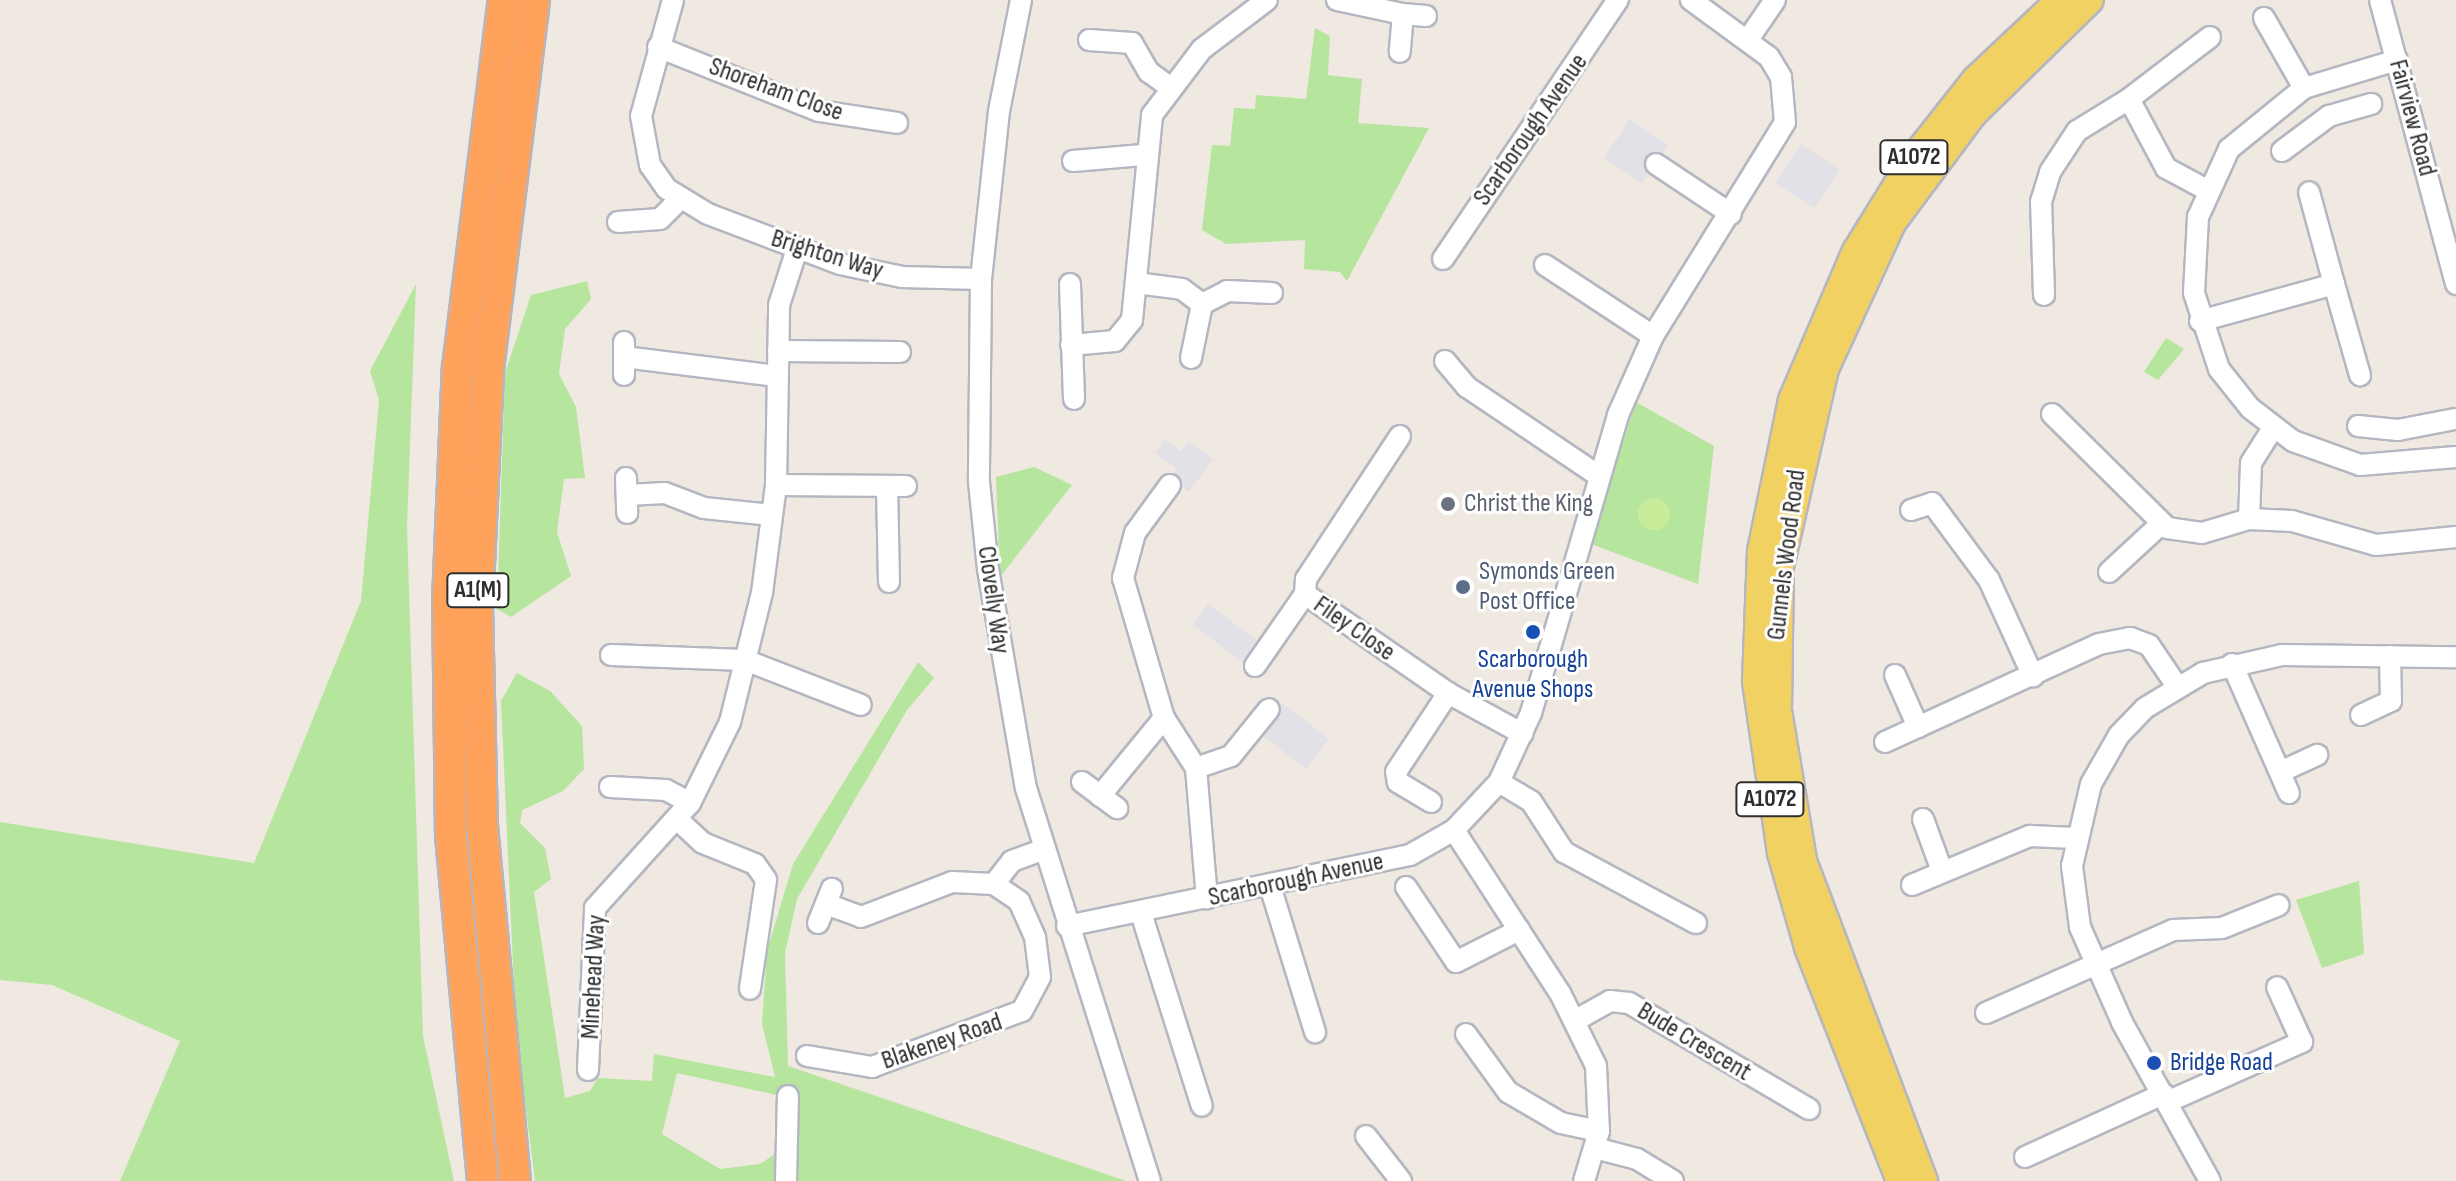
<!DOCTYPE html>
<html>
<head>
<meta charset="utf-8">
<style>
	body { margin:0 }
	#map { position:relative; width:2456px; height:1181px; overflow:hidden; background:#efe9e1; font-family:"Sofia Sans Condensed",sans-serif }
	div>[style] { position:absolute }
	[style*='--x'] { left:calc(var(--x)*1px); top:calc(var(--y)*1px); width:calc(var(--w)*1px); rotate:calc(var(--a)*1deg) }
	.industrial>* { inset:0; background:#e3e1e8 }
	.green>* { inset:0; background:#b6e59e }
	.pitch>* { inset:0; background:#c9ec9a }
	.round { border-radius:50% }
	.roads { filter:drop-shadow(2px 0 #b4b7c1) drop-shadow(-2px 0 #b4b7c1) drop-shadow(0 2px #b4b7c1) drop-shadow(0 -2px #b4b7c1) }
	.minor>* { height:20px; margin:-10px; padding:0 10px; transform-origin:10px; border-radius:10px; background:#fff }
	.major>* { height:26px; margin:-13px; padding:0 13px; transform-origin:13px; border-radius:13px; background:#f2d163 }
	.highway>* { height:30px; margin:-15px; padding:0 15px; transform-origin:15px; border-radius:15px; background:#ffa35c }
	.dots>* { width:22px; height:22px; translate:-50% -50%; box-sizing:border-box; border:4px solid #fff; border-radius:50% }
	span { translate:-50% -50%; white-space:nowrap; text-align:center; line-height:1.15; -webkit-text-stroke:6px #fff; paint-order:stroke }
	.shield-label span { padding:2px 6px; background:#fff; border:2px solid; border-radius:6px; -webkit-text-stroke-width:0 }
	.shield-label { font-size:24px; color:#2e2e2e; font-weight:700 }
	.street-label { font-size:26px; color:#2e2e2e }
	.worship-label { font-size:26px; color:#5b616d }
	.left { translate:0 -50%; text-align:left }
	.service-label { font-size:26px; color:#4e5e75 }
	.transit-label { font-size:26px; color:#164399 }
</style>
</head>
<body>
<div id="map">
	<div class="industrial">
		<div style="clip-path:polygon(1630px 119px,1668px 145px,1642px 183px,1604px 158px)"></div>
		<div style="clip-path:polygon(1801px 144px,1840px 170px,1814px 208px,1775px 183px)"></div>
		<div style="clip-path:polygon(1165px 440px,1181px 451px,1188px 441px,1213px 459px,1189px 492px,1172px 479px,1176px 468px,1155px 453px)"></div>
		<div style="clip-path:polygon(1208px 604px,1259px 642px,1244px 663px,1193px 625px)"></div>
		<div style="clip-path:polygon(1282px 703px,1329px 739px,1306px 769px,1259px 733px)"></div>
	</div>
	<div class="green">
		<div style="clip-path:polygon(1315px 28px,1330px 36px,1328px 75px,1362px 79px,1358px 123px,1429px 128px,1347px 281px,1340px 272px,1304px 269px,1305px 240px,1226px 244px,1202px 230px,1212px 145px,1230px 146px,1234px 108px,1255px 109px,1256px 95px,1306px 99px)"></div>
		<div style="clip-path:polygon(587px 281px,591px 299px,565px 329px,559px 374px,576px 407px,585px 478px,564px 479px,557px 532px,571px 576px,511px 617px,497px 609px,505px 373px,531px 295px)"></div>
		<div style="clip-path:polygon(416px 284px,407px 526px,423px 1036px,454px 1181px,120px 1181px,180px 1041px,52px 985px,0 980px,0 822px,254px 863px,361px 601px,379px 400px,370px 371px)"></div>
		<div style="clip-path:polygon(2166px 338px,2184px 349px,2158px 380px,2144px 372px)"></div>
		<div style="clip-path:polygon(1636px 402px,1714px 446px,1698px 584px,1591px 544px)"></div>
		<div style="clip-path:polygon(1034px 467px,1072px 485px,1000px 577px,996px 477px)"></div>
		<div style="clip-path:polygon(evenodd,918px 662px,934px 678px,907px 710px,797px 899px,785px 953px,788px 1066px,1126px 1181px,535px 1181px,516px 1031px,501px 701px,517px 673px,550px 691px,582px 726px,584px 769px,563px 791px,522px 810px,520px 823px,545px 848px,551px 879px,534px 892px,565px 1098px,590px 1091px,598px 1078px,652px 1081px,654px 1054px,775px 1077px,762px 1024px,767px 951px,793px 864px,918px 662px,677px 1073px,777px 1095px,779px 1151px,760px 1164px,720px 1169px,662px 1134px,677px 1073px)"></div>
		<div style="clip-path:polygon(2359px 881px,2364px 954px,2322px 968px,2296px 900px)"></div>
	</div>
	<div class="pitch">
		<div class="round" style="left:1638px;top:498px;width:32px;height:32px"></div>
	</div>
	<div class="roads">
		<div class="minor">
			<div style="--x:673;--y:0;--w:120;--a:105.4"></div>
			<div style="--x:641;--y:116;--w:50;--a:79.6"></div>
			<div style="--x:650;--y:165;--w:29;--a:55"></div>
			<div style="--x:667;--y:189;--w:48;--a:31.4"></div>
			<div style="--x:708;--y:214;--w:141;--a:20.7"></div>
			<div style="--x:840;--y:264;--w:63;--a:11.8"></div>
			<div style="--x:902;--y:277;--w:79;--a:1.5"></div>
			<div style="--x:1021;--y:0;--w:113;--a:101.2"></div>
			<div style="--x:999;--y:111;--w:169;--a:96.1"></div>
			<div style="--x:981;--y:279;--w:203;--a:90.6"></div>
			<div style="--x:979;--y:482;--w:87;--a:84.1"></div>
			<div style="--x:988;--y:569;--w:222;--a:80.2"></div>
			<div style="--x:1026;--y:788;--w:412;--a:72.5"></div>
			<div style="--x:1337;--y:0;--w:67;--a:12"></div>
			<div style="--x:1403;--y:14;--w:38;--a:95"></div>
			<div style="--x:2380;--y:0;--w:294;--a:75"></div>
			<div style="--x:1403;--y:14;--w:23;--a:5"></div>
			<div style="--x:2264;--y:18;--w:81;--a:60.3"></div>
			<div style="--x:1749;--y:38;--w:46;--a:-55.6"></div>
			<div style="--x:1089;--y:40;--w:43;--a:4"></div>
			<div style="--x:1132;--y:43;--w:34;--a:60"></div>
			<div style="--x:1149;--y:72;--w:24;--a:36"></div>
			<div style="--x:658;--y:47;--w:173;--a:21.7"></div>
			<div style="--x:819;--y:111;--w:79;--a:8.7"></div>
			<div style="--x:2397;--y:60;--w:97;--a:163.2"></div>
			<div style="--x:2304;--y:88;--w:97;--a:140.9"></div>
			<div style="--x:2229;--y:149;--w:75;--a:114.5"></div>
			<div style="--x:2198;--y:217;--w:76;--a:93"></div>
			<div style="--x:2194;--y:293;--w:80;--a:71.8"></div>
			<div style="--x:2219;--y:369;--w:50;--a:51.5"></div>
			<div style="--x:2250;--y:408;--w:54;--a:37.5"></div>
			<div style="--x:2293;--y:441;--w:71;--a:19.7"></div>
			<div style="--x:2360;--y:465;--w:96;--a:-4.8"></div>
			<div style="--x:2282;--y:151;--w:59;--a:-36.7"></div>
			<div style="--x:2329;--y:116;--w:44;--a:-15.9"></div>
			<div style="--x:1073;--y:161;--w:70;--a:-4.9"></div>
			<div style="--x:1656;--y:164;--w:90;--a:33.7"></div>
			<div style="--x:2207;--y:190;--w:47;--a:-151.8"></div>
			<div style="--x:2166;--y:168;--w:78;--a:-118.2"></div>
			<div style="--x:2129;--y:99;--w:102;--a:-37.4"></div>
			<div style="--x:618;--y:222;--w:42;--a:-4.1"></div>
			<div style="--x:660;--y:219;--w:27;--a:-45"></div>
			<div style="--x:1443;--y:259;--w:313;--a:-56"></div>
			<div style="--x:1545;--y:265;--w:129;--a:33.3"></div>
			<div style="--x:1136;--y:283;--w:46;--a:7.4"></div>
			<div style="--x:1182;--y:289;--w:25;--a:37"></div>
			<div style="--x:1202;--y:304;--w:55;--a:101.5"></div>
			<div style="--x:1070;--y:284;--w:115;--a:88"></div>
			<div style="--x:2334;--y:284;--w:95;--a:74.1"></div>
			<div style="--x:2044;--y:295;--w:93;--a:-91.8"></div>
			<div style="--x:2041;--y:202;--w:31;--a:-73"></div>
			<div style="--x:2050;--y:172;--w:49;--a:-56.6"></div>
			<div style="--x:2077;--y:131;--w:61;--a:-31.6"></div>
			<div style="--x:1202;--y:304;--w:28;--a:-27"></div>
			<div style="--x:1227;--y:291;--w:45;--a:2.5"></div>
			<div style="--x:2200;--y:321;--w:139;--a:-15.4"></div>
			<div style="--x:2334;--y:284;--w:95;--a:-105.2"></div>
			<div style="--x:624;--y:342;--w:33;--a:90"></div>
			<div style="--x:1071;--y:345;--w:44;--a:-5.2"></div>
			<div style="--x:1115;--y:341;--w:27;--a:-51"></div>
			<div style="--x:1132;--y:320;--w:206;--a:-84.4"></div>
			<div style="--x:1152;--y:115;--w:83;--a:-52.9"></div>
			<div style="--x:1202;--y:49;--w:81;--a:-37"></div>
			<div style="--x:778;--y:351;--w:122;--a:0.5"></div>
			<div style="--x:624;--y:357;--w:154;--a:7.1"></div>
			<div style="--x:1445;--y:361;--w:34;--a:50"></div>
			<div style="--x:1467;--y:387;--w:156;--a:34"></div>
			<div style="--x:2052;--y:414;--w:162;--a:44.7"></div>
			<div style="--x:2167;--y:528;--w:35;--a:8"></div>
			<div style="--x:2202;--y:533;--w:49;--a:-16.6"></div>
			<div style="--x:2358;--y:426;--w:40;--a:5.7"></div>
			<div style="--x:2398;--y:430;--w:58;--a:-10.9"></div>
			<div style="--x:2273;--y:428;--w:41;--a:122.2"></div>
			<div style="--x:2251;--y:463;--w:56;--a:92"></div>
			<div style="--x:2249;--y:519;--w:43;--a:2.7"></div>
			<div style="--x:2292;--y:521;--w:87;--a:15.9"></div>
			<div style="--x:2376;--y:545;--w:80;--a:-5.7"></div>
			<div style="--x:1400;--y:436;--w:171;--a:123.3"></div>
			<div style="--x:1306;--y:579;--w:15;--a:94"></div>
			<div style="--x:1305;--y:594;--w:174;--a:34.7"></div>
			<div style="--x:1448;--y:693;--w:85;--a:28.7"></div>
			<div style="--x:626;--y:478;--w:35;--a:88"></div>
			<div style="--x:776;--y:485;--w:130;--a:0.4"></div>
			<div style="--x:1170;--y:485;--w:59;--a:126.1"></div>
			<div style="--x:1135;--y:533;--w:47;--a:104.9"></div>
			<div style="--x:1123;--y:578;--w:146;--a:73.7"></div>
			<div style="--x:1164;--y:718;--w:59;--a:57.4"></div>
			<div style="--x:1196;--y:768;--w:131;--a:85.2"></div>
			<div style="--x:887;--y:486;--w:96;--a:88.8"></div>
			<div style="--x:627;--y:495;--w:38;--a:-3"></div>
			<div style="--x:665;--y:493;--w:42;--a:21"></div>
			<div style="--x:704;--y:508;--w:68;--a:5.9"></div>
			<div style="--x:1911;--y:510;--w:22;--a:-18"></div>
			<div style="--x:1932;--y:503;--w:96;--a:53.5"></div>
			<div style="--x:1989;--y:580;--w:106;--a:65.4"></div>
			<div style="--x:2109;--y:572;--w:71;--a:-42.7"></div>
			<div style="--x:611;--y:655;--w:134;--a:2.1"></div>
			<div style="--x:745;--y:660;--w:124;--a:21.2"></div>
			<div style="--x:2232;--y:664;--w:141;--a:66.2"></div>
			<div style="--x:1255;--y:666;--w:88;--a:-55.2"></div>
			<div style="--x:1895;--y:675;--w:57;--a:66.1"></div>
			<div style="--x:2361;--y:715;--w:33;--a:-25"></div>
			<div style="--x:2391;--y:701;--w:45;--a:-91.3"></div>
			<div style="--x:1885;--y:742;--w:235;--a:-24.6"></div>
			<div style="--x:2099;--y:644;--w:32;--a:-11"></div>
			<div style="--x:2130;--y:638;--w:20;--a:20"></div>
			<div style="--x:2149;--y:645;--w:50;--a:55.7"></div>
			<div style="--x:1196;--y:768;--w:37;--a:-19"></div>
			<div style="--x:1231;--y:756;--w:60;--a:-51"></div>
			<div style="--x:2280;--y:772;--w:41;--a:-24.7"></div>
			<div style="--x:1082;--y:782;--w:44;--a:36.6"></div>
			<div style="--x:1499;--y:782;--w:37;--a:31"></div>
			<div style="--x:1531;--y:801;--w:61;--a:57.1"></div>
			<div style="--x:1564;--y:852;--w:150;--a:28.3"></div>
			<div style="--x:610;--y:787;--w:56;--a:3.1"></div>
			<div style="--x:666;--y:790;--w:27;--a:28"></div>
			<div style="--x:1100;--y:796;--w:101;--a:-50.6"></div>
			<div style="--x:1431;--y:802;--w:39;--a:-149"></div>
			<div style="--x:1398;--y:782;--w:10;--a:-101"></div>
			<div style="--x:1396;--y:772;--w:95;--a:-56.6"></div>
			<div style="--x:677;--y:819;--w:35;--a:43"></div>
			<div style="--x:703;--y:843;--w:56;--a:22"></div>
			<div style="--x:755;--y:864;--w:19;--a:55"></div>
			<div style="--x:766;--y:880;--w:110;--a:98.4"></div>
			<div style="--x:1923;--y:819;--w:55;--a:69.9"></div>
			<div style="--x:1454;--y:830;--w:194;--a:57"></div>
			<div style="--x:1560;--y:993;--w:81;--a:63.7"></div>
			<div style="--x:1596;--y:1066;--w:65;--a:87.4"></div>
			<div style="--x:1599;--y:1131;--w:52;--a:106.7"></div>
			<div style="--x:1912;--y:885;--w:128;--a:-22.6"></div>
			<div style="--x:2030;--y:836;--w:45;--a:2.5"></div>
			<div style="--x:1406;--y:887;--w:90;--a:56.3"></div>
			<div style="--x:1456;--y:962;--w:71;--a:-26.9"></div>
			<div style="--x:1271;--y:889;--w:150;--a:72.9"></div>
			<div style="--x:826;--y:904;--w:37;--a:20"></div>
			<div style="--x:861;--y:917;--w:97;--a:-21"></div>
			<div style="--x:952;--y:882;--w:42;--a:2.7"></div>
			<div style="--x:994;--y:884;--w:29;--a:-52"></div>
			<div style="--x:1012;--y:861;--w:33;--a:-20"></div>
			<div style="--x:1141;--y:913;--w:202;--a:72.5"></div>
			<div style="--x:818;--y:923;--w:37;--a:-68"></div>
			<div style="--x:1067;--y:926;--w:350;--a:-11.7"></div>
			<div style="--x:1410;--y:855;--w:51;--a:-29.6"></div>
			<div style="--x:1454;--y:830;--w:66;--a:-46.8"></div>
			<div style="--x:1499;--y:782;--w:76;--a:-65.1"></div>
			<div style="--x:1531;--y:713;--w:310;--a:-73.7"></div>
			<div style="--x:1618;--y:415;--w:86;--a:-66.1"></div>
			<div style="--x:1653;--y:336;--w:251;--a:-58.3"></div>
			<div style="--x:1785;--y:122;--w:45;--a:-95.1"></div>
			<div style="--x:1781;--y:77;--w:23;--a:-121"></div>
			<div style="--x:1769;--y:57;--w:97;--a:-143.8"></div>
			<div style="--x:1986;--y:1013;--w:205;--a:-23.9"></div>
			<div style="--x:2173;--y:930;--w:49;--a:-2.3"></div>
			<div style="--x:2222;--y:928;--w:61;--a:-22"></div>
			<div style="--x:1576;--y:1020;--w:39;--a:-29"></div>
			<div style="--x:1610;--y:1001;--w:19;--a:6"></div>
			<div style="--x:1629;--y:1003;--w:209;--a:30.5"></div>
			<div style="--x:1466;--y:1034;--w:72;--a:54.1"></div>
			<div style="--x:1508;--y:1092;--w:61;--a:30.3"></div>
			<div style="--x:1561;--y:1123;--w:39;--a:12"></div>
			<div style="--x:807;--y:1056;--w:66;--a:9.6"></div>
			<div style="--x:872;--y:1067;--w:160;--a:-20.5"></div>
			<div style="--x:1022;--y:1011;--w:38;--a:-62"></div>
			<div style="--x:1040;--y:977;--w:40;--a:-97.1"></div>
			<div style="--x:1035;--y:937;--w:39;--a:-114"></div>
			<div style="--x:1019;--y:901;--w:30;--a:-146"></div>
			<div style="--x:588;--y:1070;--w:162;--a:-87.5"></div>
			<div style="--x:595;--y:908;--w:142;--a:-47.9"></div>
			<div style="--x:690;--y:803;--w:90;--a:-63.7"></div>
			<div style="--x:730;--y:722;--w:133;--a:-76.1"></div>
			<div style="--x:762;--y:593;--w:109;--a:-82.6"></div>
			<div style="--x:776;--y:485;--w:180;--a:-89"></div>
			<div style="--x:779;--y:305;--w:59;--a:-72.2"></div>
			<div style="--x:2167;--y:1102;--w:148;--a:-24"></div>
			<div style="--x:2302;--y:1042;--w:60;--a:-114.4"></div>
			<div style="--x:1366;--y:1136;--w:57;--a:52.1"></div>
			<div style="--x:1595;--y:1148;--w:43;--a:14.7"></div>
			<div style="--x:1637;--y:1159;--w:42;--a:31.4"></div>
			<div style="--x:2025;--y:1157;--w:152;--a:-24.5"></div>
			<div style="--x:786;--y:1181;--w:85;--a:-88.7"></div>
			<div style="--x:2210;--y:1181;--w:182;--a:-119"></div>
			<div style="--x:2122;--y:1022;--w:104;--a:-113.9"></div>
			<div style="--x:2080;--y:927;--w:62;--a:-97.5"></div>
			<div style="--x:2072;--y:866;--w:84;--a:-77"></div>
			<div style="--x:2091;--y:784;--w:56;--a:-60.3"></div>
			<div style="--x:2119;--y:735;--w:37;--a:-46"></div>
			<div style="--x:2145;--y:708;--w:68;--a:-31.1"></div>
			<div style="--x:2203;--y:673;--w:81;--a:-12.8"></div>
			<div style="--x:2282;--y:655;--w:174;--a:0.7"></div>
		</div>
		<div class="major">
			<div style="--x:1900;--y:1181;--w:251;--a:-111.5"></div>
			<div style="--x:1808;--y:947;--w:98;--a:-106"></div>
			<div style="--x:1781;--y:853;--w:174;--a:-98.3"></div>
			<div style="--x:1756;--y:681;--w:130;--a:-87.8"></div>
			<div style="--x:1761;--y:551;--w:154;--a:-78.4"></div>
			<div style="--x:1792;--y:400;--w:162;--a:-66.8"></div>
			<div style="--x:1856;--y:251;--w:112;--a:-58.2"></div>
			<div style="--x:1915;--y:156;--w:98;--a:-51.6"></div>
			<div style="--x:1976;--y:79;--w:115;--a:-43.2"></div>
			<div style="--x:1924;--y:1181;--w:343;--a:-110.7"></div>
			<div style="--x:1803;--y:860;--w:152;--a:-99.5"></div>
			<div style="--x:1778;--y:710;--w:143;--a:-89.2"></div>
			<div style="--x:1780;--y:567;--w:203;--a:-77.2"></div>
			<div style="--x:1825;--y:369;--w:161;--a:-65.3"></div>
			<div style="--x:1892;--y:223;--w:136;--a:-53.4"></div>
			<div style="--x:1973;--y:114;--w:163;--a:-44.3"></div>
		</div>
		<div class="highway">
			<div style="--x:483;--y:1181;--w:345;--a:-95.3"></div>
			<div style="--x:451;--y:837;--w:236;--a:-90.7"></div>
			<div style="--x:448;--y:601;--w:234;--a:-87.6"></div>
			<div style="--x:458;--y:367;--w:370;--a:-82.9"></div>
			<div style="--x:515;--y:1181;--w:356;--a:-95.3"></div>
			<div style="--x:482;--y:827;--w:220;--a:-91.3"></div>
			<div style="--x:477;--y:607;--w:237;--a:-87.3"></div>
			<div style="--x:488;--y:370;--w:373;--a:-82.9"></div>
		</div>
	</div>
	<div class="dots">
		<div style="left:1448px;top:504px;background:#6b7280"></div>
		<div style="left:1463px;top:587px;background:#5c6f8a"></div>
		<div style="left:1533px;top:632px;background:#1a4fb4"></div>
		<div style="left:2154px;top:1063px;background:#1a4fb4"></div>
	</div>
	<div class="shield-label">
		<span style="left:1914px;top:157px">A1072</span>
		<span style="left:478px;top:590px">A1(M)</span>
		<span style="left:1770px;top:799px">A1072</span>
	</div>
	<div class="street-label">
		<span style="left:776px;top:90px;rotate:20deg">Shoreham Close</span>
		<span style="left:2412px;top:118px;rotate:75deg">Fairview Road</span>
		<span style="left:1531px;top:130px;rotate:-55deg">Scarborough Avenue</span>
		<span style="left:827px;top:255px;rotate:17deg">Brighton Way</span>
		<span style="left:1787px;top:555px;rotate:-83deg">Gunnels Wood Road</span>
		<span style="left:993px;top:600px;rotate:82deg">Clovelly Way</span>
		<span style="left:1354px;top:629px;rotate:35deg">Filey Close</span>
		<span style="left:1296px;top:880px;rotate:-12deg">Scarborough Avenue</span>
		<span style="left:594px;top:977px;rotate:-87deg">Minehead Way</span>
		<span style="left:942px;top:1042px;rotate:-19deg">Blakeney Road</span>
		<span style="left:1694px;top:1042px;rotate:31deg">Bude Crescent</span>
	</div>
	<div class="worship-label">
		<span class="left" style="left:1464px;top:504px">Christ the King</span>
	</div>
	<div class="service-label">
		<span class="left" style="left:1479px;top:587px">Symonds Green<br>Post Office</span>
	</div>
	<div class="transit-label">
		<span style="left:1533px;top:675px">Scarborough<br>Avenue Shops</span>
		<span class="left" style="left:2170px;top:1063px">Bridge Road</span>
	</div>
</div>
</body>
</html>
